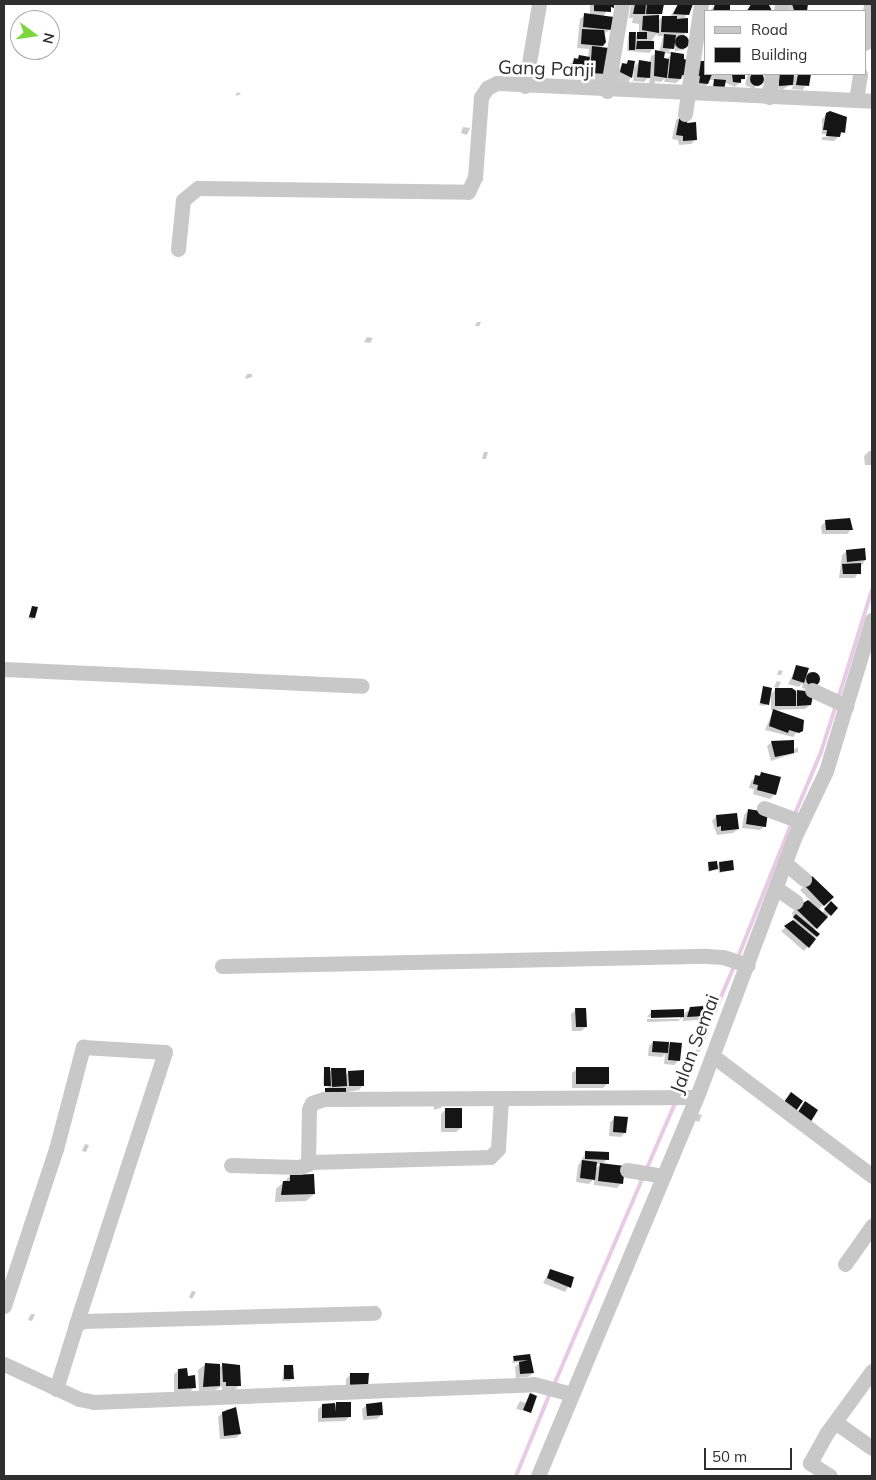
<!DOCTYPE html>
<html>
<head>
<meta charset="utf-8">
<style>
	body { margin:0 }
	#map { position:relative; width:876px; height:1480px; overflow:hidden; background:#fff; font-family:Mulish,sans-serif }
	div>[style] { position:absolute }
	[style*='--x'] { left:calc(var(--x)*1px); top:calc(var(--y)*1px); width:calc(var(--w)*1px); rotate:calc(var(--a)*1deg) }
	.shadow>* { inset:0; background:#0003 }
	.stream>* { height:4px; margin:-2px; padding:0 2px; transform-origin:2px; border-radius:2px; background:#e8cae7 }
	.building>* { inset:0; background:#151515 }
	.round { border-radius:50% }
	.minor>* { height:15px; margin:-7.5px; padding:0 7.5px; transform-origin:7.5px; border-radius:7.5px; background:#c8c8c8 }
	span { translate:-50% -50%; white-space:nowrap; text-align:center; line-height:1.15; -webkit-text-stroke:5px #fff; paint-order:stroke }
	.street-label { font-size:19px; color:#2e2e2e }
	.frame { position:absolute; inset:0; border:5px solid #2e2e2e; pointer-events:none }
	.legend { position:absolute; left:704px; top:10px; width:162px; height:65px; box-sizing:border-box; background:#fff; border:1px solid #ababab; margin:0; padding:6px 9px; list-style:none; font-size:15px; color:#2e2e2e }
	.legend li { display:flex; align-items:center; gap:10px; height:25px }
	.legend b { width:25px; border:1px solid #ababab }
	.north { position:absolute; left:10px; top:10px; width:50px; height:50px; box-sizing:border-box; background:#fff; border:1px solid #ababab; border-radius:50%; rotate:104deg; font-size:14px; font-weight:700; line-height:20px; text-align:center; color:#2e2e2e }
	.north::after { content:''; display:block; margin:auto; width:18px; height:22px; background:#7ed63f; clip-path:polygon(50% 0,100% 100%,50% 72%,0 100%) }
	.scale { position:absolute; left:704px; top:1448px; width:88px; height:22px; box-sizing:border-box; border:2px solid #2e2e2e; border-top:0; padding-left:6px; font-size:15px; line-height:18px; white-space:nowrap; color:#2e2e2e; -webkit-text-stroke:4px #fff; paint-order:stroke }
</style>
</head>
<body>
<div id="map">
	<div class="shadow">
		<div style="clip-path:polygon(590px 4px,611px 4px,603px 17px,611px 29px,604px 34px,605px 42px,601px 48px,604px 84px,589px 84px,591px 77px,586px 77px,586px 73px,581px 78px,568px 77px,570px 64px,574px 60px,579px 57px,588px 58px,589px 49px,577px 48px,580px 19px,585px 15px,590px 15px)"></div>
		<div style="clip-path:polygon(evenodd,631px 4px,662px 4px,658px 21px,662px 17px,670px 17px,678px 4px,686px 4px,684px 50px,675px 51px,675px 47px,668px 51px,683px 55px,685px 75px,676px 83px,664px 82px,665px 78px,661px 82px,655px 81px,654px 87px,648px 89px,650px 76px,644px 82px,633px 81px,634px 67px,639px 62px,650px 63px,651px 56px,659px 52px,663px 36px,657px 36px,658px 33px,654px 37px,651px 42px,653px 49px,649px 53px,627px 51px,628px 35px,634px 37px,639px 33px,639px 24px,632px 23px,633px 18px,629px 18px,631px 4px,663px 53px,671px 54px,667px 60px,663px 59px,663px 53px)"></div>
		<div style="clip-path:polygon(715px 4px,729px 4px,729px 11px,710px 11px)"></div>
		<div style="clip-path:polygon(755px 4px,768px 4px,766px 6px,770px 7px,770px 11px,746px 11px)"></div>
		<div style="clip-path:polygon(790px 4px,807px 4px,806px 10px,789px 11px)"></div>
		<div style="clip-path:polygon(628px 61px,631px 77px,627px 86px,611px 86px,618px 69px)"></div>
		<div style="clip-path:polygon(693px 67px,705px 74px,744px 74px,743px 79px,735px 87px,724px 82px,712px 90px,715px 80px,710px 80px,706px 86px,695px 87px)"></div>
		<div style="clip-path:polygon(748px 74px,764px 74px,754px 89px,745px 85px)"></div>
		<div style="clip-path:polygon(776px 74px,793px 76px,810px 74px,803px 90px,792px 89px,794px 82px,782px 90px,774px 87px)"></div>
		<div style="clip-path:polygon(238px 92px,241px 94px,236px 96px,236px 94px)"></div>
		<div style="clip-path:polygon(827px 114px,843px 132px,834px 141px,822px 140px,822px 137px,839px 136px,822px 134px,822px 119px)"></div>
		<div style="clip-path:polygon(681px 116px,696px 139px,691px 144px,679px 145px,678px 140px,672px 139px,676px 120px)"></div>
		<div style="clip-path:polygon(463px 127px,470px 128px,467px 135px,461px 133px)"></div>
		<div style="clip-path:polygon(477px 322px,481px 322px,479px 326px,475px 326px)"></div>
		<div style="clip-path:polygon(367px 337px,373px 338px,370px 343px,364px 342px)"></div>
		<div style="clip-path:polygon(247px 374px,252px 374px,252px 377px,245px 379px)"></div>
		<div style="clip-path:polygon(869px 451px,872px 451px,872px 465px,865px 465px,864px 456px)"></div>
		<div style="clip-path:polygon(484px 452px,488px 452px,486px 459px,482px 459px)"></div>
		<div style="clip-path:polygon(826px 521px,851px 530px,847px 534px,822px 534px,821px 526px)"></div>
		<div style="clip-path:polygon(847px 551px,865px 560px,855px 578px,839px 578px,842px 555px)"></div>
		<div style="clip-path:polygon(33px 607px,34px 618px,32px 620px,28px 618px)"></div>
		<div style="clip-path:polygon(797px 666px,805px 677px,809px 672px,820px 676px,811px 690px,802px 688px,803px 682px,799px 687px,788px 684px)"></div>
		<div style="clip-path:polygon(779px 670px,783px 671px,781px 675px,777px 675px)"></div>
		<div style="clip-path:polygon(777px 681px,781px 682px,778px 688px,774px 687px)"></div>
		<div style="clip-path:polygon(764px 688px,767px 704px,765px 706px,759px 705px)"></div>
		<div style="clip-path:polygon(775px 690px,812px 693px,810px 705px,805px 709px,771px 710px,771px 694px)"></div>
		<div style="clip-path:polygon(773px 711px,804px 723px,793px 737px,765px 730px)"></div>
		<div style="clip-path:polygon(772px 742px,793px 750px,798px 747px,798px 752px,771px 761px,767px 746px)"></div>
		<div style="clip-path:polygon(762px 773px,775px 794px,770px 799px,753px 794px,754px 789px,749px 788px,751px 781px)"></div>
		<div style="clip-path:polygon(748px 811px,765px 826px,760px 830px,742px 828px,744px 815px)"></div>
		<div style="clip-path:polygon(716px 816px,738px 829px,733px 833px,717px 835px,712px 821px)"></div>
		<div style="clip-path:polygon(708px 863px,717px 866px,720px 863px,733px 870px,719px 873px,718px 868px,708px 872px)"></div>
		<div style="clip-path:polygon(812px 878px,832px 897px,818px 910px,822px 913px,831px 903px,836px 908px,814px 930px,818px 934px,804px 951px,781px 931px,794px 921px,792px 913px,796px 908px,810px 900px,800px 890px)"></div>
		<div style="clip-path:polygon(702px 1007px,703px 1016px,698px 1020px,683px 1021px,683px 1017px,678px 1021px,647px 1022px,647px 1019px,680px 1019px,680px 1016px,647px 1017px,652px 1011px,683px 1015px,687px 1011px)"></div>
		<div style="clip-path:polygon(576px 1010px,586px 1027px,581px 1031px,572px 1031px,571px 1014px)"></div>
		<div style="clip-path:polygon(653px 1042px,667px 1046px,670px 1043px,679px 1060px,674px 1065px,664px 1064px,665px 1054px,662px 1057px,648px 1056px,649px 1046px)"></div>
		<div style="clip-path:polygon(324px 1069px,345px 1076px,349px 1072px,363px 1085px,359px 1090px,324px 1096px,328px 1087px,323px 1085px)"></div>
		<div style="clip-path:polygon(577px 1069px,607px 1084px,603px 1088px,572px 1088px,572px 1073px)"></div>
		<div style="clip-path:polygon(441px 1102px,441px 1108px,434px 1110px,434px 1105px)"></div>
		<div style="clip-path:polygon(446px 1109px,461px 1128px,456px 1132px,441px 1132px,441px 1114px)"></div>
		<div style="clip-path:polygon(698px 1114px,702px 1115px,699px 1122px,694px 1120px)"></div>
		<div style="clip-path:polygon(615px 1118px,625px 1133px,621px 1137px,609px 1136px,610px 1122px)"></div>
		<div style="clip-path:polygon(85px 1144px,89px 1145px,86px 1152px,82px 1151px)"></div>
		<div style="clip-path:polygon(evenodd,586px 1152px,607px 1159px,602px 1165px,621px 1183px,617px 1188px,594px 1185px,594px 1179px,589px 1184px,576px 1182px,578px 1166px,586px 1152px,596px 1164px,601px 1164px,595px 1169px,596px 1164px)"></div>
		<div style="clip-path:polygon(290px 1176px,314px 1194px,306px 1201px,275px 1202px,276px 1189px)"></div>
		<div style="clip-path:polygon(550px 1271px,573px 1278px,565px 1292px,543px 1283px)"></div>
		<div style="clip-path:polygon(192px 1291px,196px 1292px,192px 1299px,189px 1297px)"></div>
		<div style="clip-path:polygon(31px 1314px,35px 1314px,32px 1321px,28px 1320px)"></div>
		<div style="clip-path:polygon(514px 1357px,532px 1362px,533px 1373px,528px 1377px,516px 1378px,515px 1367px,520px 1362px,512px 1363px)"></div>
		<div style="clip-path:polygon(223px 1364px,239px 1385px,235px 1390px,222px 1390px,222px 1386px,215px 1390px,199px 1391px,198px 1370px,203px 1366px,219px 1365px,219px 1368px)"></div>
		<div style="clip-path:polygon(284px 1366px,292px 1379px,290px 1381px,282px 1381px)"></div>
		<div style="clip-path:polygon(179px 1370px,194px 1387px,190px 1392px,174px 1393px,174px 1374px)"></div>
		<div style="clip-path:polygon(351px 1374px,367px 1374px,346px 1390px,346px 1379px)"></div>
		<div style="clip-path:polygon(530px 1395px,530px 1412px,516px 1409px,520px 1401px,526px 1403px)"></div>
		<div style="clip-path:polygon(350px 1403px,350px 1416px,345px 1421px,318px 1422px,318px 1409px,323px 1405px)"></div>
		<div style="clip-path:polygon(367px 1405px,382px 1414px,377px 1419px,363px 1420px,362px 1409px)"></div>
		<div style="clip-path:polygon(227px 1409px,235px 1409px,240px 1434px,236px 1438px,220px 1439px,218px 1417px)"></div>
	</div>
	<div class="stream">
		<div style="--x:838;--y:699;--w:114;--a:-72.7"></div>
		<div style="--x:794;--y:816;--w:69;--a:-67.1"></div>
		<div style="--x:821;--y:752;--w:49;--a:-72.3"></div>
		<div style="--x:738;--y:957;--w:145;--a:-68.2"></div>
		<div style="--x:680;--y:1093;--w:140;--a:-66.9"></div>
		<div style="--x:647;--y:1168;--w:73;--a:-66.6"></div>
		<div style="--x:553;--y:1387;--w:228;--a:-66.8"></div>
		<div style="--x:516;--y:1476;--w:90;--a:-67.7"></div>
	</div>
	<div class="building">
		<div style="clip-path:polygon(594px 4px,614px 4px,614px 8px,611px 7px,611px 12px,594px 11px)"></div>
		<div style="clip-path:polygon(635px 4px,646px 4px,645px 14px,633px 14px)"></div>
		<div style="clip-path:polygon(647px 4px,664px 4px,662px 14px,646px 14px)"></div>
		<div style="clip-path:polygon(678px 4px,693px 4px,689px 15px,673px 14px)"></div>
		<div style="clip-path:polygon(715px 4px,730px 4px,730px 11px,713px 11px)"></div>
		<div style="clip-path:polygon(751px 4px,769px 5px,772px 11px,747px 11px)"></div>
		<div style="clip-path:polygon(792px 4px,808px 4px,807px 11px,794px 10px)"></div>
		<div style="clip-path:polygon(584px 13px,614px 17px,612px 30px,583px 27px)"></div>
		<div style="clip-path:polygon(659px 15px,659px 33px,642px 30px,643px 16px)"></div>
		<div style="clip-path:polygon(662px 16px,677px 16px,677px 19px,688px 18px,688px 33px,661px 32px)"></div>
		<div style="clip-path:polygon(582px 29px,604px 30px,606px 42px,603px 46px,581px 44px)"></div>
		<div style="clip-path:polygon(629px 32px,636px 32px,635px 50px,629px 50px)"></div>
		<div style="clip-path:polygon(637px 32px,647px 32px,647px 39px,637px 39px)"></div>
		<div style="clip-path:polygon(664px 34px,676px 35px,674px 49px,663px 48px)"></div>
		<div class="round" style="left:675px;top:35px;width:14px;height:14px"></div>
		<div style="clip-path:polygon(637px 41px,654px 41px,654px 49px,636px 49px)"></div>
		<div style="clip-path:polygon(592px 46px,609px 48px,607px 74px,590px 73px)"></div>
		<div style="clip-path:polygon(655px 50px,665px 52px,664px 58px,669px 59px,667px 78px,654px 76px)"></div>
		<div style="clip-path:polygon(671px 52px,684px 54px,684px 59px,687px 60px,686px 75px,682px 75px,681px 79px,668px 78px)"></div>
		<div style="clip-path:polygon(579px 55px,590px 57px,587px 75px,571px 73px,574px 58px,578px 59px)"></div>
		<div style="clip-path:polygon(628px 60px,635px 61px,632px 78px,620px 72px,622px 63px,627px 64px)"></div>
		<div style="clip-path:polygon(639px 60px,651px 62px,650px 78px,637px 77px)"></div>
		<div style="clip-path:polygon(697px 61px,705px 61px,705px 74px,712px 74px,708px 84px,699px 83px,700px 76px,696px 76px)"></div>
		<div class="round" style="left:750px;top:72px;width:14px;height:14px"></div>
		<div style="clip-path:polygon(732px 74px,745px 74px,745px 79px,741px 79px,741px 83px,733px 82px)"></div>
		<div style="clip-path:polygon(779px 74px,794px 74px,793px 85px,779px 86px)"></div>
		<div style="clip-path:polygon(798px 74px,811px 74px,809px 86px,796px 85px)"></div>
		<div style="clip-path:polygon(714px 79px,726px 80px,724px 90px,713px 88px)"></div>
		<div style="clip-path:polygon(830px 111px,847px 117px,845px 133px,841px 132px,840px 137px,826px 136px,827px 130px,823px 130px,826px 113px)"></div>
		<div style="clip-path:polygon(680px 114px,688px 116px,687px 123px,696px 122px,697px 140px,683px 141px,683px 136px,676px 135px)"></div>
		<div style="clip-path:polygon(850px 518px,853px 530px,826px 530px,825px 520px)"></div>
		<div style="clip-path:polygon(865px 548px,866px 560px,847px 562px,846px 550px)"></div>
		<div style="clip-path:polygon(861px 563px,861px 574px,843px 574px,842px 564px)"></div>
		<div style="clip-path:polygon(32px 606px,38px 607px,35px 618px,29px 617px)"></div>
		<div style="clip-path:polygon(796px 665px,809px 668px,804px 683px,792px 679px)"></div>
		<div class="round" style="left:806px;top:672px;width:14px;height:14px"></div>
		<div style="clip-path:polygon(763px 686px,772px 688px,769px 705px,760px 703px)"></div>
		<div style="clip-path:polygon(775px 688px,792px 688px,796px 691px,796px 706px,775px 706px)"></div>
		<div style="clip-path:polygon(797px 690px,814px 692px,811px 705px,797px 706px)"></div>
		<div style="clip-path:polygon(773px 709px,804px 720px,803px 731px,799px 733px,789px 730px,788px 733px,769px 726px)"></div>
		<div style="clip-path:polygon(794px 740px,794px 753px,775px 757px,771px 741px)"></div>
		<div style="clip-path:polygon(761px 772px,781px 777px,776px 795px,757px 790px,758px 785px,753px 784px,755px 775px,760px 776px)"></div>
		<div style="clip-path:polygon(748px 809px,768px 812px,766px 827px,746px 824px)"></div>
		<div style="clip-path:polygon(737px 813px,739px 829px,721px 831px,721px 826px,717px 827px,716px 815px)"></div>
		<div style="clip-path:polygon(733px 860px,734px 870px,720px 872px,719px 862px)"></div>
		<div style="clip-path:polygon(717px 861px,718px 869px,709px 871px,708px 862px)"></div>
		<div style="clip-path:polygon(812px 876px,834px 897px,824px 906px,804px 885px)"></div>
		<div style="clip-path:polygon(808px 900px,828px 917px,817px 929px,795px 908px)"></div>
		<div style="clip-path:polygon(831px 901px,838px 908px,831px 916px,824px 909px)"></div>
		<div style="clip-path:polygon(796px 914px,820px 934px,817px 937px,793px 917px)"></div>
		<div style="clip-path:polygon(793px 920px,816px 939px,809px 948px,784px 926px)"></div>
		<div style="clip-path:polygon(703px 1006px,704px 1016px,687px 1017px,690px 1007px)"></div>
		<div style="clip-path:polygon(575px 1008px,586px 1008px,587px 1027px,576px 1027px)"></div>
		<div style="clip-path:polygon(684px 1009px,684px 1017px,651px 1018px,651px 1010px)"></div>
		<div style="clip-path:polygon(653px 1041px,669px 1042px,668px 1053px,652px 1052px)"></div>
		<div style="clip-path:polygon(670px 1042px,682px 1043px,680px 1061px,668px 1060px)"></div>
		<div style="clip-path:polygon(324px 1067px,330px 1067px,331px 1086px,324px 1086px)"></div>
		<div style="clip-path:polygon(576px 1067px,609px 1067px,609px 1084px,576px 1084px)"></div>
		<div style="clip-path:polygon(331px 1068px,346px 1068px,347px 1086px,332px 1087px)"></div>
		<div style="clip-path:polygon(364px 1070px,364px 1086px,349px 1086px,348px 1071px)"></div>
		<div style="clip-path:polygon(325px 1088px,346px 1088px,346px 1094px,325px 1094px)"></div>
		<div style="clip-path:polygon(791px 1092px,803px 1101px,794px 1114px,782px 1105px)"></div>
		<div style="clip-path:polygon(805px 1101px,818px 1110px,810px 1123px,796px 1115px)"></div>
		<div style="clip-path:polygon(445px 1108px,462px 1108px,462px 1128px,445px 1128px)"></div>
		<div style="clip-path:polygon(614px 1116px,628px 1117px,626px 1133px,613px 1132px)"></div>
		<div style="clip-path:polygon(585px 1151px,609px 1152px,609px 1160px,585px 1159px)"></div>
		<div style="clip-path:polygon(582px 1160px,597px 1162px,595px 1180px,580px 1178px)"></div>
		<div style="clip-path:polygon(600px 1163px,625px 1166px,623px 1184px,598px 1181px)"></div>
		<div style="clip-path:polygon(314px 1174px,315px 1194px,281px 1195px,283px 1181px,290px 1181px,290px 1175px)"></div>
		<div style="clip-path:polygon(550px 1269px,574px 1277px,571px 1288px,547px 1278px)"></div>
		<div style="clip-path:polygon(530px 1354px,534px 1373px,520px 1374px,519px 1362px,528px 1360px,514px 1361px,513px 1356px)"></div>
		<div style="clip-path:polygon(205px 1363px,220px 1364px,220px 1386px,203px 1387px)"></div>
		<div style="clip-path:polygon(222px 1363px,240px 1365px,241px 1386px,226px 1386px,226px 1382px,223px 1382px)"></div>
		<div style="clip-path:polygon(284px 1365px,293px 1365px,294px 1379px,284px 1379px)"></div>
		<div style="clip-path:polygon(187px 1368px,188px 1376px,195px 1375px,196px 1388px,178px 1389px,178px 1369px)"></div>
		<div style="clip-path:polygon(350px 1373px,369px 1373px,368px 1386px,350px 1386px)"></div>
		<div style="clip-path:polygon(530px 1393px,537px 1396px,531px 1413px,523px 1410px)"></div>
		<div style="clip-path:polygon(336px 1402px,351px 1402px,351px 1417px,322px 1418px,322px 1404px,335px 1403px,336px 1412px)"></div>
		<div style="clip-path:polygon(382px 1402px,383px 1415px,367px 1416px,366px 1404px)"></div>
		<div style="clip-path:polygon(236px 1407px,241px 1434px,224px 1436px,222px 1412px)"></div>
	</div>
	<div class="minor">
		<div style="--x:781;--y:11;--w:7;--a:-82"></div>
		<div style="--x:865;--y:43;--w:39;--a:-81"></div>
		<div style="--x:525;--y:86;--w:83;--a:-80.3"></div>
		<div style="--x:607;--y:91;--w:88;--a:-80.2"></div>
		<div style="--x:769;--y:97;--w:23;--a:-83"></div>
		<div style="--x:856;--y:100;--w:26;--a:-81"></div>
		<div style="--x:685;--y:114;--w:111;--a:-81.7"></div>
		<div style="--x:178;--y:249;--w:49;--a:-84.2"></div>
		<div style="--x:183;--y:200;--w:19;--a:-39"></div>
		<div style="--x:198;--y:188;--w:270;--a:0.8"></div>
		<div style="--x:468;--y:192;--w:17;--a:-65"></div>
		<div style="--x:475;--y:177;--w:80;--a:-85.7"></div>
		<div style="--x:481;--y:97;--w:11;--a:-56"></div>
		<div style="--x:487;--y:88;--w:11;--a:-27"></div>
		<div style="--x:497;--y:83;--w:375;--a:2.7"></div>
		<div style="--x:4;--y:669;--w:358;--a:2.7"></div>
		<div style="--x:812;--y:690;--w:38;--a:25"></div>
		<div style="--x:764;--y:808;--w:40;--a:20.2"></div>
		<div style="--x:785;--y:863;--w:25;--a:40"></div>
		<div style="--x:776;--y:888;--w:24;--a:35"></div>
		<div style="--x:222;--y:966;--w:485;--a:-1.2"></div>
		<div style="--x:707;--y:956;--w:16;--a:4"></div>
		<div style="--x:723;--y:957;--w:26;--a:18"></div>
		<div style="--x:713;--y:1056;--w:199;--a:37"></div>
		<div style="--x:310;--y:1162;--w:180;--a:-1.6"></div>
		<div style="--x:490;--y:1157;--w:11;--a:-45"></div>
		<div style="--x:498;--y:1149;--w:50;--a:-86.6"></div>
		<div style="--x:231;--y:1165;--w:68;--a:1.7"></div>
		<div style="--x:299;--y:1167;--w:9;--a:-18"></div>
		<div style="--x:308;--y:1164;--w:55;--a:-89"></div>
		<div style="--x:309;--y:1109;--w:7;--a:-63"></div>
		<div style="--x:312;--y:1103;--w:13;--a:-18"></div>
		<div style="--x:324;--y:1099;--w:372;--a:-0.3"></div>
		<div style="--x:627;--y:1170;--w:37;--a:9"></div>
		<div style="--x:845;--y:1264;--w:47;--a:-54.6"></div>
		<div style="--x:4;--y:1306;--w:165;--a:-71.7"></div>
		<div style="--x:56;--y:1149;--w:106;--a:-75.2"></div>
		<div style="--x:83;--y:1047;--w:82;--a:3.5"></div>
		<div style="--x:165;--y:1052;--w:287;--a:108.1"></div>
		<div style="--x:4;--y:1364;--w:83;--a:25"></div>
		<div style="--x:79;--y:1399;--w:15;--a:11"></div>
		<div style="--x:94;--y:1402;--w:440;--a:-2.3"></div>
		<div style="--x:534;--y:1384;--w:39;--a:15"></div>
		<div style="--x:56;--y:1389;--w:67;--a:-72.6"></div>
		<div style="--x:76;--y:1325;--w:8;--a:-30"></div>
		<div style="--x:83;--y:1321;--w:291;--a:-1.6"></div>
		<div style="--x:835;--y:1422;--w:45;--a:35.1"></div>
		<div style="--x:538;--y:1476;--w:417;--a:-67.3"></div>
		<div style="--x:699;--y:1091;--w:270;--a:-69.4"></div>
		<div style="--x:794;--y:838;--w:74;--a:-64.5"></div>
		<div style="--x:826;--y:771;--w:158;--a:-73.1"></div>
		<div style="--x:830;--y:1476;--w:24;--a:-147"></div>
		<div style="--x:810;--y:1463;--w:33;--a:-61"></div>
		<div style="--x:826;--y:1434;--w:78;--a:-53.9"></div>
	</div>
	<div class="street-label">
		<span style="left:546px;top:69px;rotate:2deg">Gang Panji</span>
		<span style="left:695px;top:1044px;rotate:-69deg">Jalan Semai</span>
	</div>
	<div class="frame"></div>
	<ul class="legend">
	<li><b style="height:6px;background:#c8c8c8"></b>Road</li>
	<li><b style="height:14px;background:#151515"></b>Building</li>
	</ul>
	<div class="north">N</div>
	<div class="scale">50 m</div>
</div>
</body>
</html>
